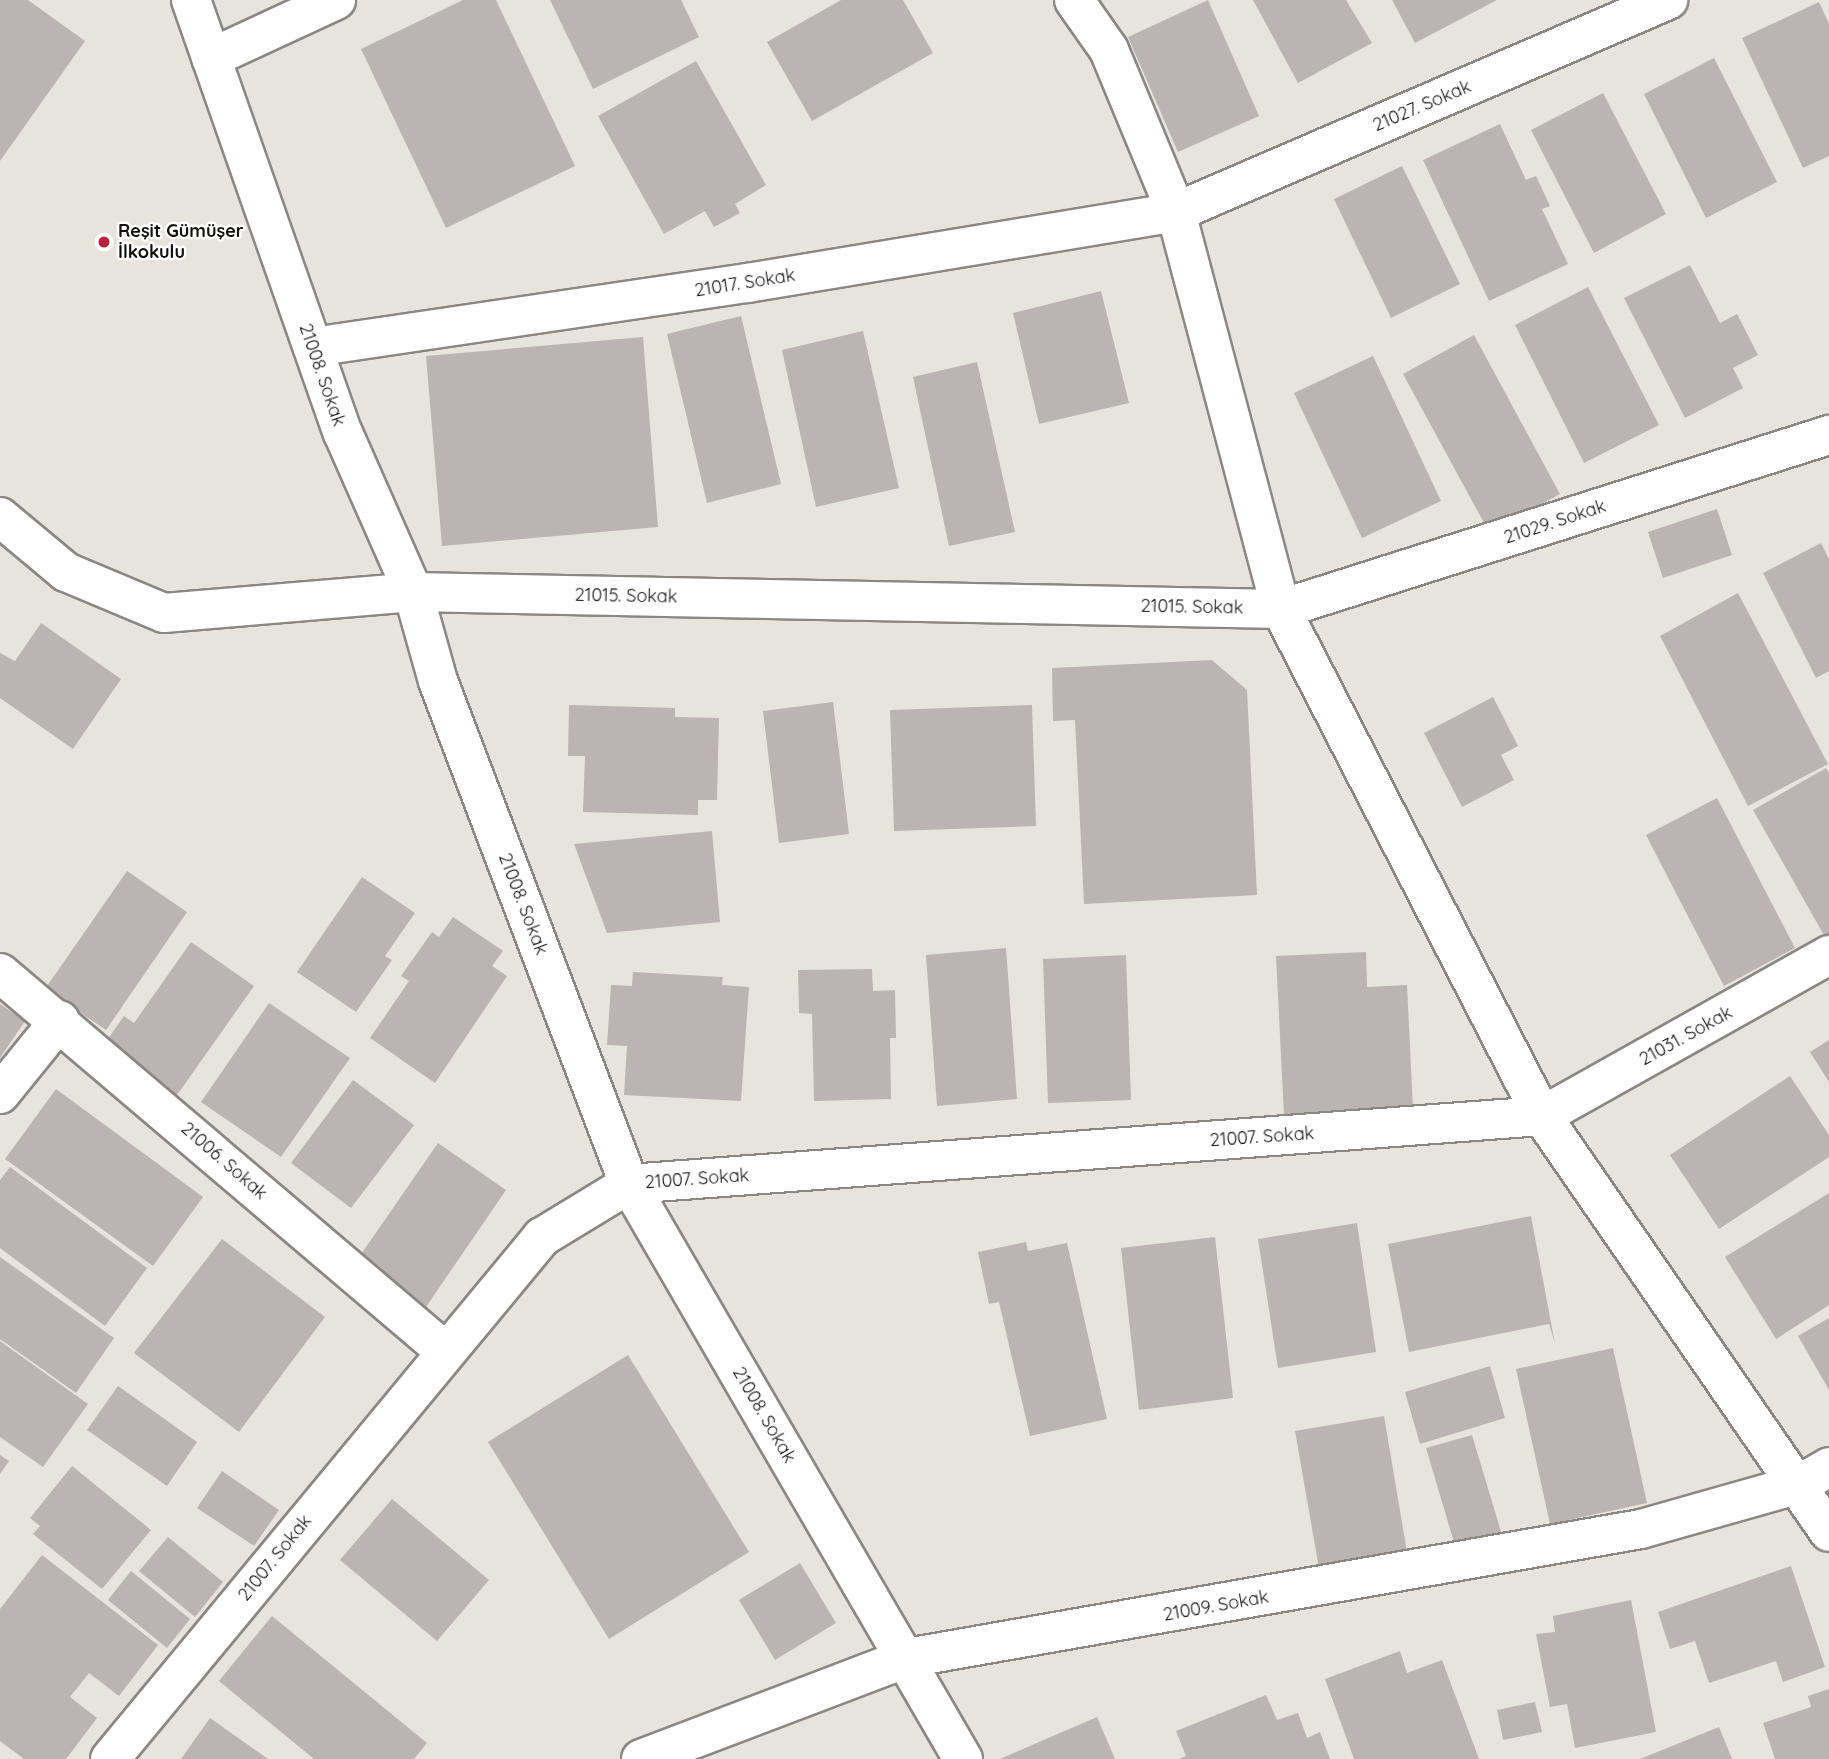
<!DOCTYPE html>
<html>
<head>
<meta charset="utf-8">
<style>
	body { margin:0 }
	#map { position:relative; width:1829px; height:1759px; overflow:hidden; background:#e7e4de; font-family:Quicksand,sans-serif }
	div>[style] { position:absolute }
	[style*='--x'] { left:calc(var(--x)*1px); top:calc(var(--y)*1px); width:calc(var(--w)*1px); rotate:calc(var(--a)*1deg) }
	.building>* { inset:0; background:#bbb4b2 }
	.roads { filter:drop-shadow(2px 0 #8b8883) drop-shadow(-2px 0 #8b8883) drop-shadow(0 2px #8b8883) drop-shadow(0 -2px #8b8883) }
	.minor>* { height:38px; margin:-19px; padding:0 19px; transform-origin:19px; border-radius:19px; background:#fff }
	.dots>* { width:19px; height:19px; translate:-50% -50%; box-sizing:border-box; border:4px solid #fff; border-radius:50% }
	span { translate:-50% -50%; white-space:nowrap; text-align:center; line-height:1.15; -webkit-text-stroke:5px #fff; paint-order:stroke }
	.street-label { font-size:18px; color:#11100e }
	.poi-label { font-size:18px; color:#11100e; font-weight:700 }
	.left { translate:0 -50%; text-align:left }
</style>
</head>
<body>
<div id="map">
	<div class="building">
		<div style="clip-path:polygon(0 0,28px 0,85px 41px,0 161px)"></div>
		<div style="clip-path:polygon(463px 0,496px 0,575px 166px,446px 228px,361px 49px)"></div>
		<div style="clip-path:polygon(550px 0,681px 0,699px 37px,593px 89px)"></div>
		<div style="clip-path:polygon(841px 0,903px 0,933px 53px,812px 121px,767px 42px)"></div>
		<div style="clip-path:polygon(1208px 0,1259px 116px,1178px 152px,1128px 37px)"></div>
		<div style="clip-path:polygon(1253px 0,1346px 0,1372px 43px,1298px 83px)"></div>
		<div style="clip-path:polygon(1392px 0,1497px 0,1415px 43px)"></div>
		<div style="clip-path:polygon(1819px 2px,1829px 24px,1829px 156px,1803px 168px,1742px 38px)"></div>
		<div style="clip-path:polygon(1714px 58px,1777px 182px,1706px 218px,1644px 94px)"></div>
		<div style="clip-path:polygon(696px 61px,766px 185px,735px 204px,740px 213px,714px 227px,705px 211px,664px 234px,598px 116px)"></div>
		<div style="clip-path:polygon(1603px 93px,1666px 214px,1594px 253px,1531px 130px)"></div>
		<div style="clip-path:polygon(1500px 124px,1526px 180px,1536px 176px,1550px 206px,1542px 209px,1568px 264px,1489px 301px,1423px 160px)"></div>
		<div style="clip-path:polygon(1402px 166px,1460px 284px,1391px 318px,1334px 199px)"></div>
		<div style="clip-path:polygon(1690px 265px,1720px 323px,1737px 314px,1758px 355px,1733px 368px,1743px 388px,1685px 418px,1624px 298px)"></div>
		<div style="clip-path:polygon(1588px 287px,1659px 425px,1584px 463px,1515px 325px)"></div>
		<div style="clip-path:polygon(1101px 291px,1129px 403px,1039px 424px,1013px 313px)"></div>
		<div style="clip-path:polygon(741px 316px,781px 484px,707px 503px,667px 334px)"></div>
		<div style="clip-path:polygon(863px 331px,899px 488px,816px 507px,782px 350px)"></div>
		<div style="clip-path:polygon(1474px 335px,1560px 494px,1489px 532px,1403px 374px)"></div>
		<div style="clip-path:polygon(643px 337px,658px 527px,442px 546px,426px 356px)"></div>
		<div style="clip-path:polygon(1373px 356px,1441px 501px,1362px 538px,1294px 393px)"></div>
		<div style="clip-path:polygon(977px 362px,1015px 532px,949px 546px,913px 377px)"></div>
		<div style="clip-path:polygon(1717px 509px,1732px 555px,1663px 578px,1648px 532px)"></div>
		<div style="clip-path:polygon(1821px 543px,1829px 559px,1829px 671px,1816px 678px,1763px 573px)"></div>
		<div style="clip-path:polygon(1738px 593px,1828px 764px,1748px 806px,1660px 636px)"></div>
		<div style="clip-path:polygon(41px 623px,121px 679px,73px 749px,0 698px,0 653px,15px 661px)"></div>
		<div style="clip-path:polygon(1212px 660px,1247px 690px,1257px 895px,1084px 904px,1075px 720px,1053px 721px,1052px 668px)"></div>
		<div style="clip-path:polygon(1493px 697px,1518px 746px,1501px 755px,1514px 780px,1462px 807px,1424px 733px)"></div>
		<div style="clip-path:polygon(833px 702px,849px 834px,779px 843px,763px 711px)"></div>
		<div style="clip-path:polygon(569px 705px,675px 708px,675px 717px,719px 718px,717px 800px,698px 800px,698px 815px,583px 812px,585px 756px,568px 756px)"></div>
		<div style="clip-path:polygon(1032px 705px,1036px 826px,894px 831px,890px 710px)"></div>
		<div style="clip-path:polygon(1826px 768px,1829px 773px,1829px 944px,1753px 810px)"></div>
		<div style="clip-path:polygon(1717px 798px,1795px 948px,1724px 986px,1646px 835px)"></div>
		<div style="clip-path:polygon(712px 831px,720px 922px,607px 933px,574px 844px)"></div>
		<div style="clip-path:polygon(127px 871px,187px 912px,106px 1030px,45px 989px)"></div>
		<div style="clip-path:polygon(362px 877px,415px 913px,385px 956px,392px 960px,356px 1012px,297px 972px)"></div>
		<div style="clip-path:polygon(453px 917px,503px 951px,492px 966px,507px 976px,435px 1083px,370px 1038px,409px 981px,401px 976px,432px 932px,439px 937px)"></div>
		<div style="clip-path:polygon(191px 942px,254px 986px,170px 1105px,98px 1053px,124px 1016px,134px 1023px)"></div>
		<div style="clip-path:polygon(1006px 948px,1017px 1099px,937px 1106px,926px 955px)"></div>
		<div style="clip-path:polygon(1366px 952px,1367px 987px,1407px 985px,1413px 1109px,1284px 1116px,1276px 956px)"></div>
		<div style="clip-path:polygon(1126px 955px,1131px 1100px,1048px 1103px,1043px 959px)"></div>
		<div style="clip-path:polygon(872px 969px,873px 991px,895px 990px,896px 1038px,890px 1038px,891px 1099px,814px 1101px,812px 1014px,799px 1013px,798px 970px)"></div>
		<div style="clip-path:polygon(633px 972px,723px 977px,722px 985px,749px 987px,741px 1101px,624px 1095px,627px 1046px,607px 1045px,611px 985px,632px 986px)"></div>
		<div style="clip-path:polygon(269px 1003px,350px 1058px,281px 1157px,201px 1102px)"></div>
		<div style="clip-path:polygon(0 1004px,25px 1021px,0 1058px)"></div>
		<div style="clip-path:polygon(1829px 1040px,1829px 1082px,1810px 1052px)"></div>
		<div style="clip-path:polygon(1790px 1076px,1829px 1135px,1829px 1157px,1719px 1229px,1670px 1155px)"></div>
		<div style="clip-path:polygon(353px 1080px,414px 1125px,351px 1208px,291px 1163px)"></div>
		<div style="clip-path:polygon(56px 1089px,203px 1197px,153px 1266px,5px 1159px)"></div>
		<div style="clip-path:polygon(438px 1143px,506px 1190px,426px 1307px,357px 1260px)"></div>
		<div style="clip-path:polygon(10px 1167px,147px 1268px,105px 1326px,0 1248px,0 1180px)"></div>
		<div style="clip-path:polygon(1829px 1193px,1829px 1305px,1776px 1339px,1725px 1257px)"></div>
		<div style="clip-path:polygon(1531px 1216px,1555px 1344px,1549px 1324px,1409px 1352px,1388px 1244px)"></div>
		<div style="clip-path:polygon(1357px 1223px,1376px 1352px,1278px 1368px,1258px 1239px)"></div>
		<div style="clip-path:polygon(1215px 1237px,1233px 1398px,1139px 1410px,1121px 1248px)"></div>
		<div style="clip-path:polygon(222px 1239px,325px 1317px,239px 1432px,134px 1353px)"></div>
		<div style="clip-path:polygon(1026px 1242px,1028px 1251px,1067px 1243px,1107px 1419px,1030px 1436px,999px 1302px,989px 1304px,978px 1252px)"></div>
		<div style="clip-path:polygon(0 1257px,114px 1338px,76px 1393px,0 1339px)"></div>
		<div style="clip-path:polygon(1829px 1318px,1829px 1390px,1798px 1336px)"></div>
		<div style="clip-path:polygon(0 1341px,88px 1404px,43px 1467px,0 1437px)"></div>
		<div style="clip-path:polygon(1613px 1348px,1647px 1503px,1550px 1524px,1516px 1369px)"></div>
		<div style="clip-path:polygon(628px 1355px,749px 1552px,609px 1639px,488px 1442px)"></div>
		<div style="clip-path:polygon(1490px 1366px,1505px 1418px,1420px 1444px,1405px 1392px)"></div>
		<div style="clip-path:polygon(118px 1386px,197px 1442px,167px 1486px,87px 1430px)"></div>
		<div style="clip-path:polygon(1384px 1416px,1408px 1558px,1320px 1574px,1295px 1431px)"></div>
		<div style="clip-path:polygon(1472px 1435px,1502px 1535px,1456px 1549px,1426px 1448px)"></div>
		<div style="clip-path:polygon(0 1455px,9px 1461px,0 1474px)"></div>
		<div style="clip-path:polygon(72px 1466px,151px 1530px,102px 1589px,33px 1534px,40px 1526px,30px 1518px)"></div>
		<div style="clip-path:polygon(222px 1471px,279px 1510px,254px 1546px,197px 1508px)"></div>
		<div style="clip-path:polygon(392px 1499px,489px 1580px,437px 1641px,340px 1560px)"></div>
		<div style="clip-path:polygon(168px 1537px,223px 1582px,195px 1617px,139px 1571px)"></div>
		<div style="clip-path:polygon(42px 1555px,158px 1645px,119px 1696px,89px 1673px,70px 1697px,97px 1718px,66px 1759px,24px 1759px,0 1741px,0 1609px)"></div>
		<div style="clip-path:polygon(800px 1563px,836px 1623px,775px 1660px,739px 1600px)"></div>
		<div style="clip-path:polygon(1791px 1566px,1825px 1667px,1783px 1682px,1776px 1661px,1709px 1683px,1695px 1641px,1670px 1649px,1658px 1612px)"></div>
		<div style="clip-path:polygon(131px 1571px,190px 1619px,167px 1648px,108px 1600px)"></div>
		<div style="clip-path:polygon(1631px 1600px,1656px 1732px,1575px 1748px,1567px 1704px,1550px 1707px,1536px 1634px,1555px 1632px,1553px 1616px)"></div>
		<div style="clip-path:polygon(272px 1616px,427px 1743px,414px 1759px,314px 1759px,219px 1681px)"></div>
		<div style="clip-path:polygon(1400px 1651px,1407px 1673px,1442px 1660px,1479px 1759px,1354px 1759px,1325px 1679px)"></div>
		<div style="clip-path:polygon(1829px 1689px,1829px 1759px,1775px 1759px,1763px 1723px,1811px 1707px,1808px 1696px)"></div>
		<div style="clip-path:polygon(1266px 1695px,1277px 1720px,1298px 1713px,1307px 1738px,1320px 1732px,1330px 1759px,1179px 1759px,1186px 1756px,1176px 1731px)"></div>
		<div style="clip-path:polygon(1535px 1702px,1542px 1732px,1503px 1740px,1497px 1710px)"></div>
		<div style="clip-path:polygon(1097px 1717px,1115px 1759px,1000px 1759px)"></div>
		<div style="clip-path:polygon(210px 1718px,268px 1759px,181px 1759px)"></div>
		<div style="clip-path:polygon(1719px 1727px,1732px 1759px,1640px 1759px)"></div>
	</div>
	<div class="roads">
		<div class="minor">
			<div style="--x:191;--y:0;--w:459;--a:70.7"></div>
			<div style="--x:343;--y:433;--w:174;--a:66.2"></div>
			<div style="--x:413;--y:592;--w:92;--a:74.3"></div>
			<div style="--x:438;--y:681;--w:538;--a:69.21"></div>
			<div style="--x:629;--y:1184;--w:665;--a:59.85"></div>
			<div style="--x:1074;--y:0;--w:61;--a:55"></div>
			<div style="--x:1109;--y:50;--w:175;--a:67.5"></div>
			<div style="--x:1176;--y:212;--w:411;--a:75.2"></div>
			<div style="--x:1281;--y:609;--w:570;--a:62.76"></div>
			<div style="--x:1542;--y:1116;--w:505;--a:55.4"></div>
			<div style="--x:211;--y:58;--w:138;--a:-24.9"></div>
			<div style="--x:313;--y:347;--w:440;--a:-8.4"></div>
			<div style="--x:748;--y:283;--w:434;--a:-9.4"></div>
			<div style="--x:1176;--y:212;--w:536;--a:-23.31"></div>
			<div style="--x:0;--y:517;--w:86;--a:39.8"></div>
			<div style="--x:66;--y:572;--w:106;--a:22.7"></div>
			<div style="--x:164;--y:613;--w:250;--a:-4.8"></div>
			<div style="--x:413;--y:592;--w:868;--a:1.12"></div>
			<div style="--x:1281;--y:609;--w:575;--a:-17.62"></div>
			<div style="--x:0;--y:973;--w:584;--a:40.35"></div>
			<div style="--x:0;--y:1094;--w:95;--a:-51"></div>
			<div style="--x:110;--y:1759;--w:678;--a:-50.39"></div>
			<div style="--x:542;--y:1237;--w:102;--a:-31.3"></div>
			<div style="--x:629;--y:1184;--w:916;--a:-4.26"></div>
			<div style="--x:1542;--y:1116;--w:329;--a:-29.3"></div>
			<div style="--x:641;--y:1759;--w:285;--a:-20.8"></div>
			<div style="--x:907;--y:1658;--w:745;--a:-9.97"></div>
			<div style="--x:1641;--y:1529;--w:165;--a:-15.8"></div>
			<div style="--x:1800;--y:1484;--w:34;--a:-30"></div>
		</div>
	</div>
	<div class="dots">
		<div style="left:104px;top:242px;background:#b5233a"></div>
	</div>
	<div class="street-label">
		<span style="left:1422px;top:106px;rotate:-23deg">21027. Sokak</span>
		<span style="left:745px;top:283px;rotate:-9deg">21017. Sokak</span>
		<span style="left:322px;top:375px;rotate:71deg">21008. Sokak</span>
		<span style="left:1555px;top:522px;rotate:-18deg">21029. Sokak</span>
		<span style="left:626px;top:596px;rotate:1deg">21015. Sokak</span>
		<span style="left:1192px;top:607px;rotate:1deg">21015. Sokak</span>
		<span style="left:523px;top:904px;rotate:69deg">21008. Sokak</span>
		<span style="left:1686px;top:1036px;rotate:-29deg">21031. Sokak</span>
		<span style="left:1262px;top:1137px;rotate:-4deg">21007. Sokak</span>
		<span style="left:224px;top:1161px;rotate:41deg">21006. Sokak</span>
		<span style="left:697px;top:1179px;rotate:-4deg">21007. Sokak</span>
		<span style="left:764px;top:1415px;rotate:60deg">21008. Sokak</span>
		<span style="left:275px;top:1558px;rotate:-51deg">21007. Sokak</span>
		<span style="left:1216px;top:1606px;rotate:-10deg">21009. Sokak</span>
	</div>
	<div class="poi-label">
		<span class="left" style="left:118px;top:242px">Reşit Gümüşer<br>İlkokulu</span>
	</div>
</div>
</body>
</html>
